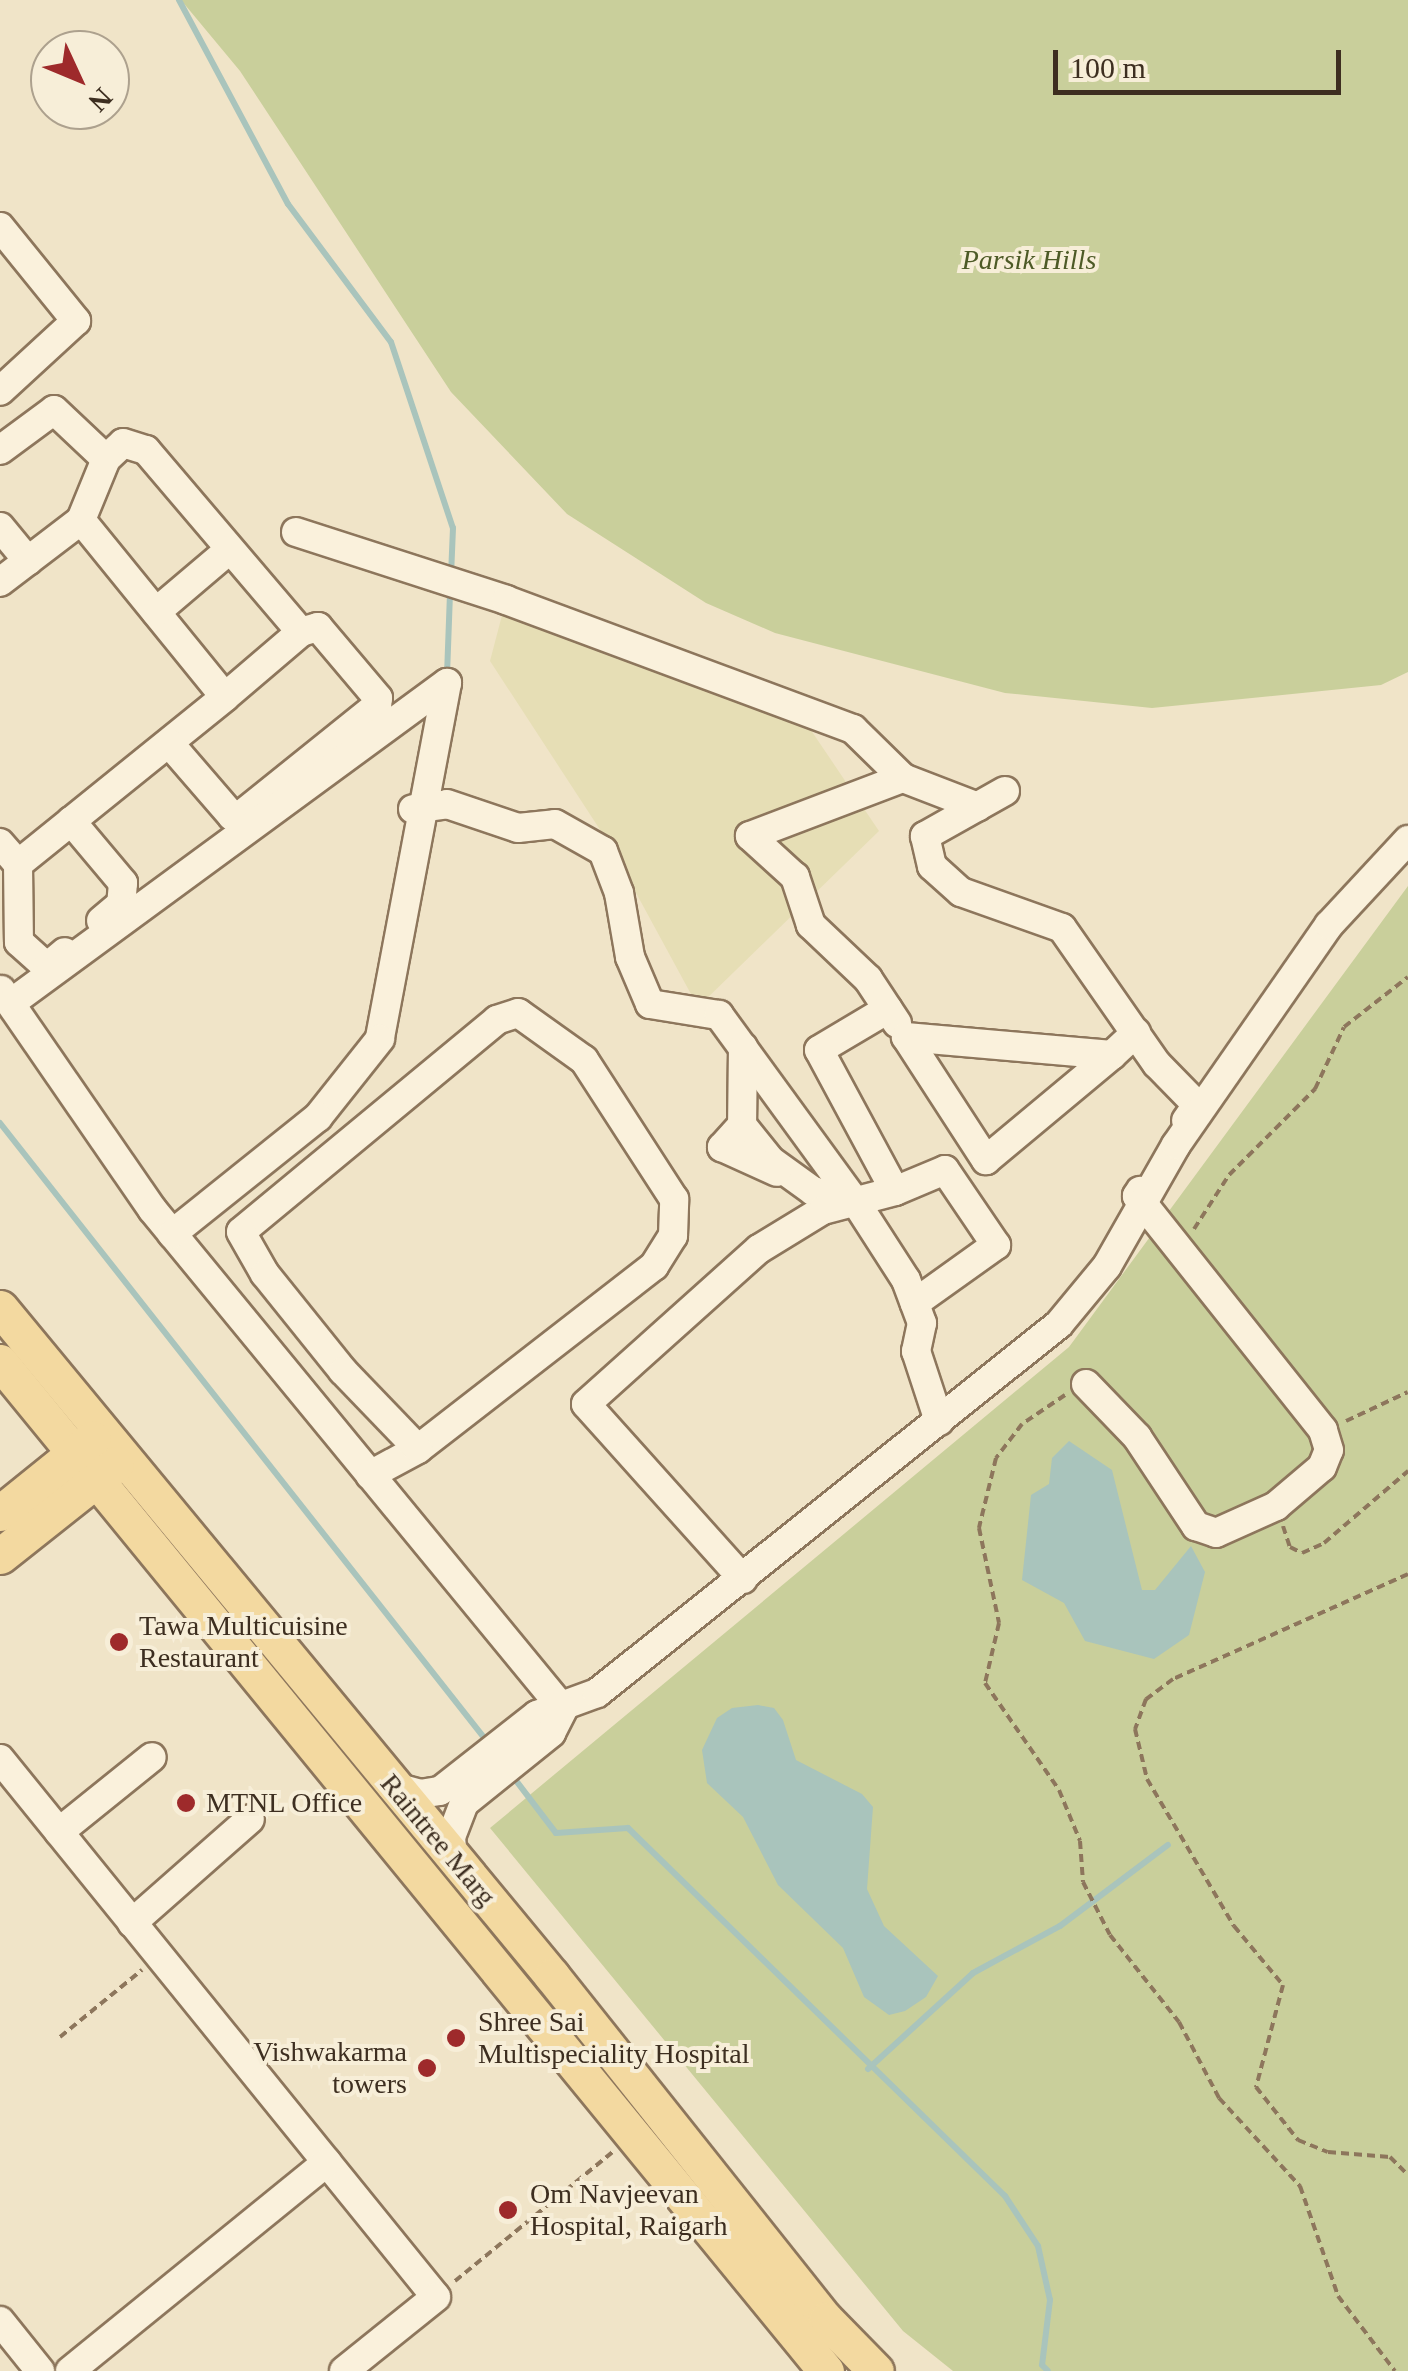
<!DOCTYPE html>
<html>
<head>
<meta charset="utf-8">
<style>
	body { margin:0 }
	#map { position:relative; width:1408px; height:2371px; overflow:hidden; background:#f0e4c8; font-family:Georgia,serif }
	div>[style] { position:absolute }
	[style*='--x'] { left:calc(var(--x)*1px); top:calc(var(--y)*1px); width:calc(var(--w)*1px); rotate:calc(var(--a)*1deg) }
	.farmland>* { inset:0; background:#e6deb5 }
	.green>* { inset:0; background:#c9cf9b }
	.water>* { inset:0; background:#a9c4bc }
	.stream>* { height:6px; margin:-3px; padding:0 3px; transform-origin:3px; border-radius:3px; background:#a9c4bc }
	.path>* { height:4px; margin-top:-2px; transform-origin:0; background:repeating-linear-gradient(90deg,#8d765c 0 8px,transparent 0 13px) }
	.roads { filter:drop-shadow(2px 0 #8d765c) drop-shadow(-2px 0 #8d765c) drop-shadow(0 2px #8d765c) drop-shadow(0 -2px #8d765c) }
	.minor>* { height:28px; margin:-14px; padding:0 14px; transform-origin:14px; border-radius:14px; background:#faf1dc }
	.major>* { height:35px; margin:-17.5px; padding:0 17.5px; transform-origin:17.5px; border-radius:17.5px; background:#f3d9a0 }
	.dots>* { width:28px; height:28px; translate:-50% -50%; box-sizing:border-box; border:5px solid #f7eed8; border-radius:50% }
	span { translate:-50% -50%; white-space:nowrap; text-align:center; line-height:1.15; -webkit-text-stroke:8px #f7eed8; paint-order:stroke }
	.park-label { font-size:28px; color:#4d5a26; font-style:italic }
	.poi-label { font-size:28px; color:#3d2e20 }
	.left { translate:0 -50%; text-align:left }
	.right { translate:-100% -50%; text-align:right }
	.street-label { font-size:28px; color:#3d2e20 }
	.north { position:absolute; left:30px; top:30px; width:100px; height:100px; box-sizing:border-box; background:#f7eed8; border:2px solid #ada18e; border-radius:50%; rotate:134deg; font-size:28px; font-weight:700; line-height:40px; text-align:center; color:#3d2e20 }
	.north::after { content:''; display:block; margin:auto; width:35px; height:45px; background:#9e2a2b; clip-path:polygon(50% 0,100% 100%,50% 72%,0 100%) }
	.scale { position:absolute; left:1053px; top:50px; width:288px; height:45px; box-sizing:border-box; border:5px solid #3d2e20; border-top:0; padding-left:12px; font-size:30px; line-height:35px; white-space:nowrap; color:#3d2e20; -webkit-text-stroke:8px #f7eed8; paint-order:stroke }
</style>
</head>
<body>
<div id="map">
	<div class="farmland">
		<div style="clip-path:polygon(506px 600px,796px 708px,879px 831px,698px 1007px,610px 845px,490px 661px)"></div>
	</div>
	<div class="green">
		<div style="clip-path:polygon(181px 0,1408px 0,1408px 672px,1381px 685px,1152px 708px,1005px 693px,775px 633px,706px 603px,567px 514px,451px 392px,240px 71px)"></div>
		<div style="clip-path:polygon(1408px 886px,1408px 2371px,953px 2371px,903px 2331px,490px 1828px,1069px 1347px)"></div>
	</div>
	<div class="water">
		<div style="clip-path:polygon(1069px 1441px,1112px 1470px,1142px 1590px,1155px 1590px,1191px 1546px,1205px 1572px,1189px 1635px,1154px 1659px,1085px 1641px,1064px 1603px,1022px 1580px,1031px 1495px,1049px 1484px,1052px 1458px)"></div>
		<div style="clip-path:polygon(758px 1705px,774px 1708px,783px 1720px,796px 1760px,862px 1794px,873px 1807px,867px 1889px,884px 1926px,938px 1976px,926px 1997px,905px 2011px,889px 2015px,864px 1997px,843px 1948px,778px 1885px,743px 1817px,707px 1783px,702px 1750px,717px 1718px,732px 1708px)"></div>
	</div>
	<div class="stream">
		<div style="--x:179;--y:0;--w:231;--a:61.9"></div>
		<div style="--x:288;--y:204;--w:172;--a:53.3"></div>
		<div style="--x:391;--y:342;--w:196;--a:71.6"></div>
		<div style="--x:453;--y:528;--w:47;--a:92.4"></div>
		<div style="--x:447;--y:675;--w:83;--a:-87.9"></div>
		<div style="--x:0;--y:1123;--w:790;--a:51.78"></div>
		<div style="--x:511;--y:1774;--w:74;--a:52.7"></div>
		<div style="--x:556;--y:1833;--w:72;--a:-4"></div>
		<div style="--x:628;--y:1828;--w:527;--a:44.31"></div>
		<div style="--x:1005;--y:2196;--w:60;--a:56.6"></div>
		<div style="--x:1038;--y:2246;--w:55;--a:77.5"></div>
		<div style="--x:1050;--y:2300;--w:65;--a:97"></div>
		<div style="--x:1042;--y:2365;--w:8;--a:45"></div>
		<div style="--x:868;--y:2069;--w:142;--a:-42.4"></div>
		<div style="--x:973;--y:1973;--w:99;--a:-28.4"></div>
		<div style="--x:1060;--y:1926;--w:135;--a:-36.9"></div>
	</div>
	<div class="path">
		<div style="--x:1194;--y:1229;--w:64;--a:-57.1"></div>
		<div style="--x:1229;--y:1175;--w:122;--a:-45"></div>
		<div style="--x:1315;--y:1089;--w:68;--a:-64.9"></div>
		<div style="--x:1344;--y:1027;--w:81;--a:-38"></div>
		<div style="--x:1065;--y:1395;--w:52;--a:146"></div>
		<div style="--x:1022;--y:1424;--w:43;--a:127.4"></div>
		<div style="--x:996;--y:1458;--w:72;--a:103.7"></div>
		<div style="--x:979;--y:1528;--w:97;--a:78.1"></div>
		<div style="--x:999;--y:1623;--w:62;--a:103.1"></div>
		<div style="--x:985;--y:1683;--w:130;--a:55.3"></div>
		<div style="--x:1059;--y:1790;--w:55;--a:67.6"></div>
		<div style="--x:1080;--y:1841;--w:41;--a:85.8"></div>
		<div style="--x:1083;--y:1882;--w:59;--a:63"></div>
		<div style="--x:1110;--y:1935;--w:111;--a:51.6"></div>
		<div style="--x:1179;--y:2022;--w:86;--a:62.2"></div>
		<div style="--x:1219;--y:2098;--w:120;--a:47.4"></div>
		<div style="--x:1300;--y:2186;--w:116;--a:70.9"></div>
		<div style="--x:1338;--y:2296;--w:94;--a:52.8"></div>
		<div style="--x:1346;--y:1421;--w:68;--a:-25.1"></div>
		<div style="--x:1283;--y:1526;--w:22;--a:72"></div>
		<div style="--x:1290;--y:1547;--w:13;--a:27"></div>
		<div style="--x:1302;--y:1553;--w:24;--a:-24"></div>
		<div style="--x:1324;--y:1543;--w:111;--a:-40.6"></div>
		<div style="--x:1408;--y:1574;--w:257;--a:155.9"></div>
		<div style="--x:1173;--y:1679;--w:34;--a:143"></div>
		<div style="--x:1146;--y:1699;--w:32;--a:110"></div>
		<div style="--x:1135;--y:1729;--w:51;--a:76.5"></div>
		<div style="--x:1147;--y:1779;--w:171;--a:59.4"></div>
		<div style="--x:1234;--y:1926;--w:77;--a:50.3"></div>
		<div style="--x:1283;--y:1985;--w:106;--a:104.8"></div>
		<div style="--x:1256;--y:2087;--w:68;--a:51.6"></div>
		<div style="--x:1298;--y:2140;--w:32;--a:22"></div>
		<div style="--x:1328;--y:2152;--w:62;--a:4.6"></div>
		<div style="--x:1390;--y:2157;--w:25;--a:45"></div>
		<div style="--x:60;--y:2037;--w:106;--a:-39.3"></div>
		<div style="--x:455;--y:2281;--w:205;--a:-39.3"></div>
	</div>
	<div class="roads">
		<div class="minor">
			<div style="--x:0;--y:227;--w:121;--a:51"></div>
			<div style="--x:76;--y:321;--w:103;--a:137.4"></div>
			<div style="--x:0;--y:450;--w:67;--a:-36.5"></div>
			<div style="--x:54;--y:410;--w:71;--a:43.3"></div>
			<div style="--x:106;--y:459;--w:23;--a:-43"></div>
			<div style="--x:123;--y:443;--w:24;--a:17"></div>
			<div style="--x:146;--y:450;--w:239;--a:49.6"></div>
			<div style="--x:301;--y:632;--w:100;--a:139.5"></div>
			<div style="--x:81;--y:520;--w:66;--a:-67.7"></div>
			<div style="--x:0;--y:527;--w:44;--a:50.5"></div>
			<div style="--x:296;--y:532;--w:221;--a:17.9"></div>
			<div style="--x:506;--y:600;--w:370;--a:20.4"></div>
			<div style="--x:853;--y:729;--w:70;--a:44.4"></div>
			<div style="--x:903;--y:778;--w:80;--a:21.1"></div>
			<div style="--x:0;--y:582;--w:102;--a:-37.4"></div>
			<div style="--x:81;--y:520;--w:228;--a:50.9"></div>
			<div style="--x:225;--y:697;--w:266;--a:141.1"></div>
			<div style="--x:18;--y:864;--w:28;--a:-131"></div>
			<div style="--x:156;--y:612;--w:96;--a:-40.3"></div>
			<div style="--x:169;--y:743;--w:96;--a:49.2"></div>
			<div style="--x:232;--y:816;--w:8;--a:0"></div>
			<div style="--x:240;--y:816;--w:176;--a:-38.8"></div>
			<div style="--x:377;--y:706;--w:8;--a:-83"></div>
			<div style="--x:378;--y:698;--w:93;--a:-130.2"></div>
			<div style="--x:318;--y:627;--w:18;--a:164"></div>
			<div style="--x:1005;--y:791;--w:92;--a:150.6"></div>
			<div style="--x:925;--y:836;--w:31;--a:77"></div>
			<div style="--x:932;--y:866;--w:39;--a:42"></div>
			<div style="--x:961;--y:892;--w:107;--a:19.6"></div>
			<div style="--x:1062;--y:928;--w:166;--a:55.1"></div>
			<div style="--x:1157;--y:1064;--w:57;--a:45.7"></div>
			<div style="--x:1197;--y:1105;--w:19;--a:125"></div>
			<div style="--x:413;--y:809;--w:34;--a:-8"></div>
			<div style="--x:447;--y:804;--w:75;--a:18.7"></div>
			<div style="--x:518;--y:828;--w:37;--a:-6"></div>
			<div style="--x:555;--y:824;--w:55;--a:29.4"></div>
			<div style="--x:603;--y:851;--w:45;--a:69.1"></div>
			<div style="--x:619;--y:893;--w:65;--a:80.2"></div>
			<div style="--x:630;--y:957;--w:51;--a:66.9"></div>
			<div style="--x:650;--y:1004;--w:70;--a:9.1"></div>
			<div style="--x:719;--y:1015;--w:234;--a:53.9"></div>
			<div style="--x:71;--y:821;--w:81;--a:50"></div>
			<div style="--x:123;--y:883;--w:21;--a:95"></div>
			<div style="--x:121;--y:904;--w:26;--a:140"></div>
			<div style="--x:18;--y:864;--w:78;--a:89.3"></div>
			<div style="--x:19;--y:942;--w:38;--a:42"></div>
			<div style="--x:47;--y:967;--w:23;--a:-40"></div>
			<div style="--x:1;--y:990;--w:266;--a:55.4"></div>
			<div style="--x:152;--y:1209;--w:647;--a:50.58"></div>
			<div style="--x:11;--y:1003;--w:541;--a:-36.28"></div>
			<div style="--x:447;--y:683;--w:362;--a:100.7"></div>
			<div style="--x:380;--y:1039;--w:100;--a:128.5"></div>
			<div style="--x:318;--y:1117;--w:187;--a:141.3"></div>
			<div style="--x:897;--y:1023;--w:53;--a:-123.4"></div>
			<div style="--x:868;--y:979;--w:79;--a:-136.5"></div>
			<div style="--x:811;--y:925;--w:51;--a:-108.4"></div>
			<div style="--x:795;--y:877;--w:61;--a:-137.7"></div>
			<div style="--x:750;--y:836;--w:164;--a:-20.8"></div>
			<div style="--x:743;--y:1047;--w:78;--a:90.7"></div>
			<div style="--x:742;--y:1125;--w:45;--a:51.3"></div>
			<div style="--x:770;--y:1160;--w:53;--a:35.8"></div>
			<div style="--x:813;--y:1191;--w:46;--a:16.5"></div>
			<div style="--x:857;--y:1204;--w:90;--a:57.2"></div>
			<div style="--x:906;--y:1280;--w:46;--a:69.6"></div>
			<div style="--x:922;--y:1323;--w:29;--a:102"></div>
			<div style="--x:916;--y:1351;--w:74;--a:71.8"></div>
			<div style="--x:1112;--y:1055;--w:207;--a:-175"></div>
			<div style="--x:906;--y:1037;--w:147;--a:57"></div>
			<div style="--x:986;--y:1160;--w:164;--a:-39.8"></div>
			<div style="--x:1112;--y:1055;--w:33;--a:-43"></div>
			<div style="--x:742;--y:1125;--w:30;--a:132"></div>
			<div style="--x:722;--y:1147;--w:60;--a:24.4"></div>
			<div style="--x:895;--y:1191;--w:54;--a:-22.8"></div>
			<div style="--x:945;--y:1170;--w:91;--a:55.8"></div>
			<div style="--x:996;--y:1245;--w:100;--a:144.4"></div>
			<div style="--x:1086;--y:1384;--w:74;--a:46.1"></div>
			<div style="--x:1137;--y:1437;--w:107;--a:56.5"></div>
			<div style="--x:1196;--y:1526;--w:21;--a:19"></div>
			<div style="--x:1216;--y:1533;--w:66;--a:-24.2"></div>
			<div style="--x:1276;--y:1506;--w:60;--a:-40.3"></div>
			<div style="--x:1322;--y:1467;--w:18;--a:-68"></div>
			<div style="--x:1329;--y:1450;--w:21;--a:-107"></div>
			<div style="--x:1323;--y:1430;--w:299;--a:-128.5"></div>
			<div style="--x:1137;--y:1196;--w:6;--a:-59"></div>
			<div style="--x:370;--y:1475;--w:55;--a:-28.4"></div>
			<div style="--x:418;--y:1449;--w:299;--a:-37.8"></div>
			<div style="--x:654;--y:1266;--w:36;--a:-58"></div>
			<div style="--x:673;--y:1236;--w:37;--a:-88"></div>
			<div style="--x:674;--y:1199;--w:166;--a:-122.9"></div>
			<div style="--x:584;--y:1060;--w:81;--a:-144.5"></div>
			<div style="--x:518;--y:1013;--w:22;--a:162"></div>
			<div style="--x:497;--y:1020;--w:332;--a:140.4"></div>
			<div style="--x:241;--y:1232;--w:48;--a:60.3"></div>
			<div style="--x:265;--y:1274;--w:124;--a:51.2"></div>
			<div style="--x:343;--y:1371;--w:108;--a:46.1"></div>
			<div style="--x:743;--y:1579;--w:235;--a:-131.9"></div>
			<div style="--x:586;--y:1404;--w:232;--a:-41.9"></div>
			<div style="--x:759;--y:1249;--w:75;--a:-31.4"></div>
			<div style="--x:823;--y:1210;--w:74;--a:-14.8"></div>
			<div style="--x:895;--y:1191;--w:160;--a:-118.3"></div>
			<div style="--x:819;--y:1050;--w:80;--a:-30.7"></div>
			<div style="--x:0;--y:1759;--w:692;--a:50.98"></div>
			<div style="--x:436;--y:2297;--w:118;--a:141.2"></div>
			<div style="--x:391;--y:1786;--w:30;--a:15"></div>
			<div style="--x:420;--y:1794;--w:20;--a:-9"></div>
			<div style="--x:440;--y:1791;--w:123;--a:-38.1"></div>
			<div style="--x:537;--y:1715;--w:64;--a:-20.1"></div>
			<div style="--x:597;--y:1693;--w:591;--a:-38.61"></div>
			<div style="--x:1059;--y:1324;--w:75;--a:-50.4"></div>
			<div style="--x:1107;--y:1266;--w:139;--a:-60.3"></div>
			<div style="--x:1176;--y:1145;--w:268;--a:-55.2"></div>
			<div style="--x:1329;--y:925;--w:116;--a:-47.1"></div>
			<div style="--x:59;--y:1832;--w:119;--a:-38.9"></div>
			<div style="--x:453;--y:1860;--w:23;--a:-95"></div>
			<div style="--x:451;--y:1837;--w:36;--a:-69"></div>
			<div style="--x:464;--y:1803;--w:112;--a:-38.8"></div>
			<div style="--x:551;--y:1733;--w:27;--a:-63"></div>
			<div style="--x:132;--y:1923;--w:157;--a:-41.4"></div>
			<div style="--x:0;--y:2321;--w:64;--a:51.3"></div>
			<div style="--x:70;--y:2371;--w:331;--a:-39.1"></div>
		</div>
		<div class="major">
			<div style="--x:0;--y:1308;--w:867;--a:50.43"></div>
			<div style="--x:552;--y:1976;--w:440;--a:51.5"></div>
			<div style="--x:826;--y:2320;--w:71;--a:45.6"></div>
			<div style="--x:0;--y:1362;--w:1304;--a:50.7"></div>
			<div style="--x:0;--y:1513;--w:119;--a:-38.9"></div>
			<div style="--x:0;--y:1556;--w:148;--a:-38.4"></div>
		</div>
	</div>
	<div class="dots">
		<div style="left:119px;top:1642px;background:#9e2a2b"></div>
		<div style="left:186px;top:1803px;background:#9e2a2b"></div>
		<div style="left:456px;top:2038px;background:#9e2a2b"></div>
		<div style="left:427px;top:2068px;background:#9e2a2b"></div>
		<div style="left:508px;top:2210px;background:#9e2a2b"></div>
	</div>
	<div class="park-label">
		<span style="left:1029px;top:260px">Parsik Hills</span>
	</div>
	<div class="poi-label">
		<span class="left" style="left:139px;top:1642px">Tawa Multicuisine<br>Restaurant</span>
		<span class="left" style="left:206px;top:1803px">MTNL Office</span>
		<span class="left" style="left:478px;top:2038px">Shree Sai<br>Multispeciality Hospital</span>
		<span class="right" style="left:407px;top:2068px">Vishwakarma<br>towers</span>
		<span class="left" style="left:530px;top:2210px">Om Navjeevan<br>Hospital, Raigarh</span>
	</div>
	<div class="street-label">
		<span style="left:438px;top:1840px;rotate:50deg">Raintree Marg</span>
	</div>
	<div class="north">N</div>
	<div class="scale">100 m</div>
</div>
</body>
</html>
